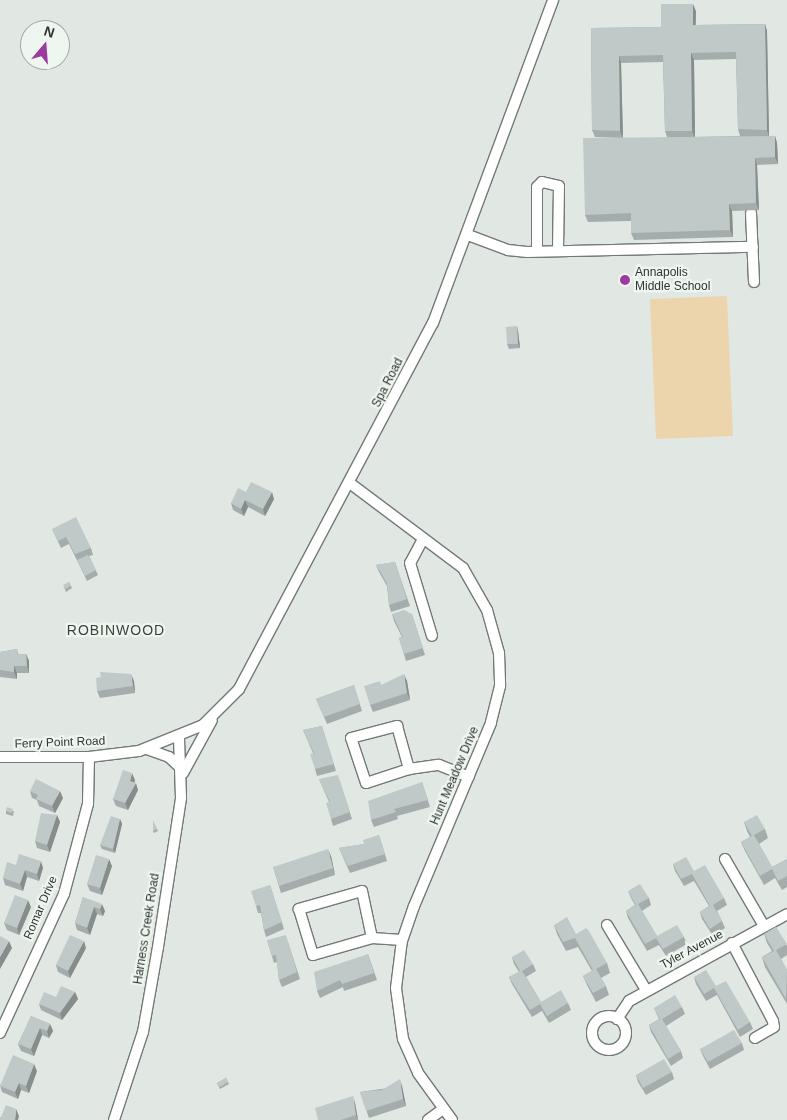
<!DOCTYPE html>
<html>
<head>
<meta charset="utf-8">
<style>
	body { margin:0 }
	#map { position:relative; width:787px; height:1120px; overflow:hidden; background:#e1e8e3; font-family:Helvetica,sans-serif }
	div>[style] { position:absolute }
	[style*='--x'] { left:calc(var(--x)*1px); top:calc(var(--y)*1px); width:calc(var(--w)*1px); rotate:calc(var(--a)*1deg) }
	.green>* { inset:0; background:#ecd5ac }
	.roads { filter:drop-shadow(1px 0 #737974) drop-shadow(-1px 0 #737974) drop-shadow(0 1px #737974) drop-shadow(0 -1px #737974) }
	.minor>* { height:10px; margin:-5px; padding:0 5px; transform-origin:5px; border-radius:5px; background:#fff }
	.minor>.ring { margin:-5px; padding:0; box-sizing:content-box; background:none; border:10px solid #fff; border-radius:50% }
	.wall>* { inset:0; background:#a4adab }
	.shaded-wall>* { inset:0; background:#868d8b }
	.building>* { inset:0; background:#bfc9c7 }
	.dots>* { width:14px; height:14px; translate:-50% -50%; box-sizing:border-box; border:2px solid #eef6f0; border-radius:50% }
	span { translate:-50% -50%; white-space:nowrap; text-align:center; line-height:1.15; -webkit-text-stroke:4.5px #eef6f0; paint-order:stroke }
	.poi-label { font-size:12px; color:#303331 }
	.left { translate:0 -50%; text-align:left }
	.street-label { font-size:12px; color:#303331 }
	.neighbourhood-label { font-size:14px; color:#3b413c; letter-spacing:1px }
	.north { position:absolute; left:20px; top:20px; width:50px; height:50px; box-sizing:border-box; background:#eef6f0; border:1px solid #a2a8a4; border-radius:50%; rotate:18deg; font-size:14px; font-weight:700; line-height:20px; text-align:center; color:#303331 }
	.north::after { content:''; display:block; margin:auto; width:18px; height:22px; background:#9d3a9f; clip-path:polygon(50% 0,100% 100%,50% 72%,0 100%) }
</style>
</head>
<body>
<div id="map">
	<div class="green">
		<div style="clip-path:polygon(727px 296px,733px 436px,656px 439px,650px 299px)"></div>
	</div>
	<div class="roads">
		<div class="minor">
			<div style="--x:751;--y:213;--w:69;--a:87.5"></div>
			<div style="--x:468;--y:235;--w:43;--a:20.6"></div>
			<div style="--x:508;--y:250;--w:19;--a:6"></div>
			<div style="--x:527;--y:252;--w:226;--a:-1.3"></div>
			<div style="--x:537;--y:251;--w:64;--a:-90"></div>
			<div style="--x:537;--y:187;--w:7;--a:-45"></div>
			<div style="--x:542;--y:182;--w:17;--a:13"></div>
			<div style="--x:559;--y:186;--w:65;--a:90.9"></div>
			<div style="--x:351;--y:484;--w:140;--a:36.9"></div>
			<div style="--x:463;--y:568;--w:48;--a:60.3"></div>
			<div style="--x:487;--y:610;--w:45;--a:74.4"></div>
			<div style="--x:499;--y:653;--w:33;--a:88"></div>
			<div style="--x:500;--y:686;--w:38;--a:104"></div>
			<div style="--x:491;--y:723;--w:199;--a:112.8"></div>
			<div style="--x:414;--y:906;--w:36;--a:109"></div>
			<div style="--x:402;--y:940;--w:48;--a:97.1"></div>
			<div style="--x:396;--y:988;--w:51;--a:82.2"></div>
			<div style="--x:403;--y:1039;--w:37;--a:66"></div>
			<div style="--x:418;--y:1073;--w:58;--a:54.1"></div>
			<div style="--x:423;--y:539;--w:27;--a:118"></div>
			<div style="--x:410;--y:563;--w:76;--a:73.2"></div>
			<div style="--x:147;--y:749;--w:23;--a:20"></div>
			<div style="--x:169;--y:757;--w:18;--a:43"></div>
			<div style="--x:0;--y:757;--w:89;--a:0"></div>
			<div style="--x:89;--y:757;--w:50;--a:-6.8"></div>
			<div style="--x:139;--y:751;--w:69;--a:-22.1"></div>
			<div style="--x:203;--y:725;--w:51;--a:-45"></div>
			<div style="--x:239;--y:689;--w:414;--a:-62.1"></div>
			<div style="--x:433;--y:323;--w:345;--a:-69.6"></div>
			<div style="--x:409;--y:769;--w:45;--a:162"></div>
			<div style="--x:366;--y:783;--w:47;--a:-108.4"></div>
			<div style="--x:351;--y:738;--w:48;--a:-14.6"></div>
			<div style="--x:397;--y:726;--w:45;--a:74.4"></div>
			<div style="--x:409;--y:769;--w:30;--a:-8"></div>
			<div style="--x:439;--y:765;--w:32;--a:22"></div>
			<div style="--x:183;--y:773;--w:60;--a:-61.3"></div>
			<div style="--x:725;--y:859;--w:78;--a:59.8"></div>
			<div style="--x:607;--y:925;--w:76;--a:59"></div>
			<div style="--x:372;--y:938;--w:48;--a:-102"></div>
			<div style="--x:362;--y:891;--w:66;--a:164.1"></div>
			<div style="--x:299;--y:909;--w:48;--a:73.1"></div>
			<div style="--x:313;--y:955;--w:61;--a:-16.1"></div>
			<div style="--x:372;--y:938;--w:30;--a:4"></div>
			<div style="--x:732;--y:943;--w:88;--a:62.3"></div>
			<div style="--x:773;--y:1021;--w:6;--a:81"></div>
			<div style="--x:774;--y:1027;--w:22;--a:150"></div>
			<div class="ring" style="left:592px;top:1016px;width:24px;height:24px"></div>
			<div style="--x:617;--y:1019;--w:22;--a:-56"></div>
			<div style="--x:629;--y:1001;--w:180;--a:-28.8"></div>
			<div style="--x:0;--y:1033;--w:153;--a:-65.3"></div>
			<div style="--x:64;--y:894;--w:93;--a:-75.1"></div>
			<div style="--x:88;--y:804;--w:47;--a:-88.8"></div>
			<div style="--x:114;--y:1120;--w:93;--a:-71.8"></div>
			<div style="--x:143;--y:1032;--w:86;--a:-80"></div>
			<div style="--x:158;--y:947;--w:151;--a:-81.2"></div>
			<div style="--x:181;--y:798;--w:60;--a:-91.9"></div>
			<div style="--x:428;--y:1120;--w:17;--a:-36"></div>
		</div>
	</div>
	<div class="wall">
		<div style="clip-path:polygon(evenodd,696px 11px,696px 25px,765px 24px,767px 31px,769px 136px,775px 136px,777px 143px,778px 164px,757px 165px,759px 210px,732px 211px,733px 237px,634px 240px,631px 233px,631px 221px,588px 222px,585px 215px,667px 137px,665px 131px,663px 62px,621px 63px,623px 138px,595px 137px,592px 130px,591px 28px,661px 27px,696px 11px,736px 59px,738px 129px,740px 136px,695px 137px,694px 60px,736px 59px)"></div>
		<div style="clip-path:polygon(517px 326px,518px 331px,520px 348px,509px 349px,507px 344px)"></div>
		<div style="clip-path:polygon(246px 492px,274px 499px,265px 516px,248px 507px,244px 516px,233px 510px,231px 503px)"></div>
		<div style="clip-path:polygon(52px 529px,91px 548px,93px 555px,89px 556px,98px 575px,87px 581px,69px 544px,61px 548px)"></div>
		<div style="clip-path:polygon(395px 562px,410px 606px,391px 612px,389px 605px,387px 586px,379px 572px,376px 565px)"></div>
		<div style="clip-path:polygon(69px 582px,72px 588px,66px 592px,64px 587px)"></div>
		<div style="clip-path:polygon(392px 614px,412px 614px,425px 655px,406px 661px,399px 638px,402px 637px,394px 621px)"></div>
		<div style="clip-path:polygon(17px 649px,18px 654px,26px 654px,29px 661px,29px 673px,17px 673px,17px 679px,0 677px,0 652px)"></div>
		<div style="clip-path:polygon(134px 681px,135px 693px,100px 698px,97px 691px)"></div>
		<div style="clip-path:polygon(407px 681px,410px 700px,373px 712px,370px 705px,381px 685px)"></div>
		<div style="clip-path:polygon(354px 685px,362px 711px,327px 724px,316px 699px)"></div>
		<div style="clip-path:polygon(322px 726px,336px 771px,317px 776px,315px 769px,313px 753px,303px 730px)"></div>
		<div style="clip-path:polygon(319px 779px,340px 782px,352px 819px,333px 826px,331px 819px,329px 802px)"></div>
		<div style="clip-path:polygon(135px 780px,134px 782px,138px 790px,128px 810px,116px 806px,113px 799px)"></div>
		<div style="clip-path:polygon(422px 782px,430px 807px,397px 816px,398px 819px,374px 827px,371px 820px)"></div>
		<div style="clip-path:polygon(30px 791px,63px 798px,55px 813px,39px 806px,37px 800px,32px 798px)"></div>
		<div style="clip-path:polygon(6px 811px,14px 811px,13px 816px,6px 814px)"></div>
		<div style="clip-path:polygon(57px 815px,60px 822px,50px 852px,37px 848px,35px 841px)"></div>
		<div style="clip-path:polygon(120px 819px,122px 824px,115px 853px,102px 849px,100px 845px)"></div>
		<div style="clip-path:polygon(153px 821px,158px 831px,154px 833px,153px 831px)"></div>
		<div style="clip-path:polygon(744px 822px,765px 829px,768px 838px,759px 844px,772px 867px,787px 859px,787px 887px,782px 890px,775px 878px,764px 885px,745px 851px,741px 842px,750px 837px,747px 831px)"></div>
		<div style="clip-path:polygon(379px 835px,387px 861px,350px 873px,339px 848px,364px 844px)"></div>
		<div style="clip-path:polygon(331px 856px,335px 875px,281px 893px,273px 867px)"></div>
		<div style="clip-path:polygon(673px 864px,694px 871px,724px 898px,727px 905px,717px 911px,722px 921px,725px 928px,713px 936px,702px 919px,700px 912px,709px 906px,694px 881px,684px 886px,675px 871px)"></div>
		<div style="clip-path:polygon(16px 865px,43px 868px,39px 881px,27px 877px,23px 891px,5px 885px,3px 878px)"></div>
		<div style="clip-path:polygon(112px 866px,102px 895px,90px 891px,87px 884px)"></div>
		<div style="clip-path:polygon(270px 885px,284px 929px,266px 937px,264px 930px,261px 913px,258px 913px,256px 906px)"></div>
		<div style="clip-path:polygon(628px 891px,649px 898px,651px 905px,642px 911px,657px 936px,684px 937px,687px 944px,666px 956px,659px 945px,647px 951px,628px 918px,626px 911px,635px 905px,631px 898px)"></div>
		<div style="clip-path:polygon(83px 897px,105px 911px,103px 916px,97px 914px,90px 935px,77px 930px,75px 923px)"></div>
		<div style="clip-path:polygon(31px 907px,19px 935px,7px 930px,4px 923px)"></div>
		<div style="clip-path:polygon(554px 925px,576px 934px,607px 963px,610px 973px,601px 978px,606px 986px,609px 995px,596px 1002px,587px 985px,583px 976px,592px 971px,578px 947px,566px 951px,557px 934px)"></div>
		<div style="clip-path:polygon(776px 927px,787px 946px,787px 955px,781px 959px,787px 970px,787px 1004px,765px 967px,762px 957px,772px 951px,767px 943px,764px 934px)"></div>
		<div style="clip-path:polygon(267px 940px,288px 942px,300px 979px,282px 987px,279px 980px,277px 962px,274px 963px)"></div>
		<div style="clip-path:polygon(86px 948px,70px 978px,58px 972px,56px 965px)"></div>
		<div style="clip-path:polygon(368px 954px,377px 980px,344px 991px,343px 987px,320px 998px,317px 991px)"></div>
		<div style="clip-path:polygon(512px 957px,533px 964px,536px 971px,526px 977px,541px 1002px,568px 1003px,571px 1010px,549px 1023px,542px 1011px,532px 1017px,512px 984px,509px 977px,519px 972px,514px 964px)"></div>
		<div style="clip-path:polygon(694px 977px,716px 986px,750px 1022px,753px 1029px,740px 1037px,717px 995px,706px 1001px,696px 984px)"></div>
		<div style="clip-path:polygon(75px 992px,78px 999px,62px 1020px,41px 1010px,39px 1004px,56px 997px)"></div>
		<div style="clip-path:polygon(682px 1007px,685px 1014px,666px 1026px,681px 1051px,683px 1058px,671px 1066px,651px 1032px,649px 1025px,659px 1019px,654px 1008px)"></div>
		<div style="clip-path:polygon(31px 1016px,50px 1024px,53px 1031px,49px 1038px,42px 1035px,34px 1056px,21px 1051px,18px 1044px)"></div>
		<div style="clip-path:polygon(742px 1043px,744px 1050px,710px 1069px,703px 1056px,700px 1049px)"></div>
		<div style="clip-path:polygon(37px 1071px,29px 1093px,21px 1090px,18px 1099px,2px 1092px,0 1085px)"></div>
		<div style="clip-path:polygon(672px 1072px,674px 1079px,646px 1095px,638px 1082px,636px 1075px)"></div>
		<div style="clip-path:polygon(226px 1078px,229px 1084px,220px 1089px,217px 1083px)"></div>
		<div style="clip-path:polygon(402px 1086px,406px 1106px,369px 1118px,360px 1092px)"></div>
		<div style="clip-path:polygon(355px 1103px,358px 1120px,318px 1120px)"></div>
	</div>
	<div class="shaded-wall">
		<div style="clip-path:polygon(693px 4px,696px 11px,695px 32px,693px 25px)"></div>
		<div style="clip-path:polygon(765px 24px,767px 31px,769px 137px,767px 130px)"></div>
		<div style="clip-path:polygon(691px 53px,694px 60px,695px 138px,692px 131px)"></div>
		<div style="clip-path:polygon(619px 56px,621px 63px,623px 138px,620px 131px)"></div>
		<div style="clip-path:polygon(775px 136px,777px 143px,778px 164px,775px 157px)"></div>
		<div style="clip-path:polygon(755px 158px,757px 165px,759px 210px,756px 203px)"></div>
		<div style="clip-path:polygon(729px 204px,732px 211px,733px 237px,730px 230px)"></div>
		<div style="clip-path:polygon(517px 326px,518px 331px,520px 348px,518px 344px)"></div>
		<div style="clip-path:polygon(272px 492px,274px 499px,265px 516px,263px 509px)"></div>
		<div style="clip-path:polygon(245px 500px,248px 507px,244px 516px,241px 509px)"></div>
		<div style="clip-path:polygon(26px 654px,29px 661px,29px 673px,27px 666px)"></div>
		<div style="clip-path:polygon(14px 666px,17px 673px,17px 679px,14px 672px)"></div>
		<div style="clip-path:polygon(131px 674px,134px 681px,135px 693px,133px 686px)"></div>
		<div style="clip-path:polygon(404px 674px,407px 681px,410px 700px,407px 693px)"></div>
		<div style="clip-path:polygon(132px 773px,135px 780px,133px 788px,130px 781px)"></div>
		<div style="clip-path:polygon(136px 783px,138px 790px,128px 810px,125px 803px)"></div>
		<div style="clip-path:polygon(60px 791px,63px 798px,55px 813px,52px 806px)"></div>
		<div style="clip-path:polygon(57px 815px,60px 822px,50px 852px,47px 845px)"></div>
		<div style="clip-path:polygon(120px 819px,122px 824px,115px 853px,113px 849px)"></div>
		<div style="clip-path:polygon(328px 849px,331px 856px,335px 875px,333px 868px)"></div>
		<div style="clip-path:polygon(109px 859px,112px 866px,102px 895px,100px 888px)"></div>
		<div style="clip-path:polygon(41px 861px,43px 868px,39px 881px,37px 874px)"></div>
		<div style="clip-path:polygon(25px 870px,27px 877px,23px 891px,20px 884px)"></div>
		<div style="clip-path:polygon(28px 900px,31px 907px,19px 935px,17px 928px)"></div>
		<div style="clip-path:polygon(102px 904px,105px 911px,103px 916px,100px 909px)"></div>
		<div style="clip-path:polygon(94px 907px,97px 914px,90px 935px,87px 928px)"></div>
		<div style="clip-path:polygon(9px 941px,12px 948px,0 969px,0 957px)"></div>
		<div style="clip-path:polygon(84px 941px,86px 948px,70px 978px,68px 971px)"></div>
		<div style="clip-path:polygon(75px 992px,78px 999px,62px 1020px,60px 1013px)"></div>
		<div style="clip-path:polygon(50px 1024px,53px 1031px,49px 1038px,47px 1031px)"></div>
		<div style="clip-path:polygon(40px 1028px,42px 1035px,34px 1056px,31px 1049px)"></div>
		<div style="clip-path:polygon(34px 1064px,37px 1071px,29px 1093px,26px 1086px)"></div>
		<div style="clip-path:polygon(400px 1079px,402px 1086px,406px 1106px,403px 1099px)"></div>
		<div style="clip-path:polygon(19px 1083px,21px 1090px,18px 1099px,15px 1092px)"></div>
		<div style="clip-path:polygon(353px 1096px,355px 1103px,358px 1120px,356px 1115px)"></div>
		<div style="clip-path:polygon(16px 1109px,19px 1116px,18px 1120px,15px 1120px)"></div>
	</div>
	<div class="building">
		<div style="clip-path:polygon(661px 4px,693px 4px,693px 25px,765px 24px,767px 130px,738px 129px,736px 52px,691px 53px,692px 131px,665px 131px,663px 55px,619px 56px,620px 131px,592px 130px,591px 28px,661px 27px)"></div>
		<div style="clip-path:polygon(775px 136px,775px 157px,755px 158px,756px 203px,729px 204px,730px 230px,631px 233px,631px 213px,585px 215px,583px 138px)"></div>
		<div style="clip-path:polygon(517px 326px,518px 344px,507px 344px,506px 327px)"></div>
		<div style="clip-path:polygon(251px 482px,272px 492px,263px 509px,245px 500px,241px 509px,231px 503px,238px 488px,246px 492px)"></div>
		<div style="clip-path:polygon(76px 517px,91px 548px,75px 554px,66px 537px,58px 541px,52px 529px)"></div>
		<div style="clip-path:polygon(88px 555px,96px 570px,85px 576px,77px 560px)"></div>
		<div style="clip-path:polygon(395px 562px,407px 599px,389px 605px,387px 583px,376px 565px)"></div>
		<div style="clip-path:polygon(69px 582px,71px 586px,65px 589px,63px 585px)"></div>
		<div style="clip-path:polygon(404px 610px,412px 614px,423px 648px,404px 654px,399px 638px,403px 637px,392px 614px)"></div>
		<div style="clip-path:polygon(17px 649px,17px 654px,26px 654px,27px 666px,14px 666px,14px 672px,0 670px,0 652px)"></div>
		<div style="clip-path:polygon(100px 672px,131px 674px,133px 686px,97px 691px,96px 678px,101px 677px)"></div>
		<div style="clip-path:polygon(404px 674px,407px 693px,370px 705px,364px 686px,380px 681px,381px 685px)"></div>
		<div style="clip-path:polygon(354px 685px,360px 704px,324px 717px,316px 699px)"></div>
		<div style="clip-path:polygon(322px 726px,334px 764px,315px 769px,310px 754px,314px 753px,303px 730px)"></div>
		<div style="clip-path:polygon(123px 770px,132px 773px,130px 781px,136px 783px,125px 803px,113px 799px)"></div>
		<div style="clip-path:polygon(338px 775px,350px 812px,331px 819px,326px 803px,330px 802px,319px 779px)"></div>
		<div style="clip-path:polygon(36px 779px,60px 791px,52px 806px,36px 799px,38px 795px,30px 791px)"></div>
		<div style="clip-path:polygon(422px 782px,428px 800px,394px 809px,396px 812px,371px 820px,368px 801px)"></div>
		<div style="clip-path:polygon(7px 807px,13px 809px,12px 813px,6px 811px)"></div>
		<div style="clip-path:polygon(41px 813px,57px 815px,47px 845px,35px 841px)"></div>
		<div style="clip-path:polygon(757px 815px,765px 829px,754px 835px,772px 867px,787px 859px,787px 876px,778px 881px,772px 869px,760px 876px,741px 842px,752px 836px,744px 822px)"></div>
		<div style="clip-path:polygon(111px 816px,120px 819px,113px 849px,100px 845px)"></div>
		<div style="clip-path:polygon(153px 821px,157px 829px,153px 831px)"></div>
		<div style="clip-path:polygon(379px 835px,385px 854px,348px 866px,339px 848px,364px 844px,363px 840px)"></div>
		<div style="clip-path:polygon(328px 849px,333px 868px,279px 886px,273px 867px)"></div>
		<div style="clip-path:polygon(19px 854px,41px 861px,37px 874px,25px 870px,20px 884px,3px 878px,7px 862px,16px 865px)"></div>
		<div style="clip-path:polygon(96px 855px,109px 859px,100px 888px,87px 884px)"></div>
		<div style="clip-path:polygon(686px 857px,694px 871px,705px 865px,724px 898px,713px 905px,722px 921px,710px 929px,700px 912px,710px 906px,692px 874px,681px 879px,673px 864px)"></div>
		<div style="clip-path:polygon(640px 884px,649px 898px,638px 904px,657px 936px,677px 925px,684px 937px,663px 949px,656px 938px,645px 944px,626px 911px,636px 905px,628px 891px)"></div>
		<div style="clip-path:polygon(270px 885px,282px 922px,264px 930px,260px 905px,256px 906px,251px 891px)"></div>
		<div style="clip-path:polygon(15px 895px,28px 900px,17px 928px,4px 923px)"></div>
		<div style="clip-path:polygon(83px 897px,102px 904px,100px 909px,94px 907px,87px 928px,75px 923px)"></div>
		<div style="clip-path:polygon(567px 917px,576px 934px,586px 928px,589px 931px,607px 963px,596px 969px,606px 986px,593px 993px,583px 976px,593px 970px,575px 938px,563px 942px,554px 925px)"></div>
		<div style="clip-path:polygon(776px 927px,787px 944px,776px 950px,787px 970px,786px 999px,762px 957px,774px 951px,764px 934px)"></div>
		<div style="clip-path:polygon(70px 935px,84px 941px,68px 971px,56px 965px)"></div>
		<div style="clip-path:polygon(286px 935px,297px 972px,279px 980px,276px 955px,272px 956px,267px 940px)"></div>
		<div style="clip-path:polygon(0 936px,9px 941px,0 957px)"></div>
		<div style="clip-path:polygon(524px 950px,533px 964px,522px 971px,541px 1002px,561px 990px,568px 1003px,547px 1016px,540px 1004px,530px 1010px,509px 977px,520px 971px,512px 957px)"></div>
		<div style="clip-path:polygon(368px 954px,374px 973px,342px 984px,340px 980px,317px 991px,314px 972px)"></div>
		<div style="clip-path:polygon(706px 970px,716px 986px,726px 981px,750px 1022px,738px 1030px,714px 988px,704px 994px,694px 977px)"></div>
		<div style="clip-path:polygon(61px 986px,75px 992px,60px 1013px,39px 1004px,44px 992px,56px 997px)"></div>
		<div style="clip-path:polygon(675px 995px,682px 1007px,662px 1019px,681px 1051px,668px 1059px,649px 1025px,660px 1019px,654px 1008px)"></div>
		<div style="clip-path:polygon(31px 1016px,50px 1024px,47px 1031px,40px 1028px,31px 1049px,18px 1044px)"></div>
		<div style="clip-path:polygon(734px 1030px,742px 1043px,708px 1062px,700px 1049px)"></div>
		<div style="clip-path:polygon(13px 1055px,34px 1064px,26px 1086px,19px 1083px,15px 1092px,0 1086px)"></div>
		<div style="clip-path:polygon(664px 1059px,672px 1072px,643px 1088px,636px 1075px)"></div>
		<div style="clip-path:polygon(226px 1078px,228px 1082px,220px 1087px,217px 1083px)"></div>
		<div style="clip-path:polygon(400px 1079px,403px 1099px,366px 1111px,360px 1092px,382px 1090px)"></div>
		<div style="clip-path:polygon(353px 1096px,356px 1115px,341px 1120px,318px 1120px,315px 1108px)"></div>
		<div style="clip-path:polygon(6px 1105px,16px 1109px,15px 1120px,0 1120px,0 1117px,1px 1117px)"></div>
	</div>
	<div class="dots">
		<div style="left:625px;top:280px;background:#9d3a9f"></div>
	</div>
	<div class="poi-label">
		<span class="left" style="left:635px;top:280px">Annapolis<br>Middle School</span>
	</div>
	<div class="street-label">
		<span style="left:388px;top:383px;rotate:-63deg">Spa Road</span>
		<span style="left:60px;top:743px;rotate:-2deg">Ferry Point Road</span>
		<span style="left:455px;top:776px;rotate:-67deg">Hunt Meadow Drive</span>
		<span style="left:41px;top:908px;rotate:-67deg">Romar Drive</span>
		<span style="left:147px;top:929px;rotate:-81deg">Harness Creek Road</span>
		<span style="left:692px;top:950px;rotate:-28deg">Tyler Avenue</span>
	</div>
	<div class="neighbourhood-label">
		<span style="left:116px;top:630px">ROBINWOOD</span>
	</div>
	<div class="north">N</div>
</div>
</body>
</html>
